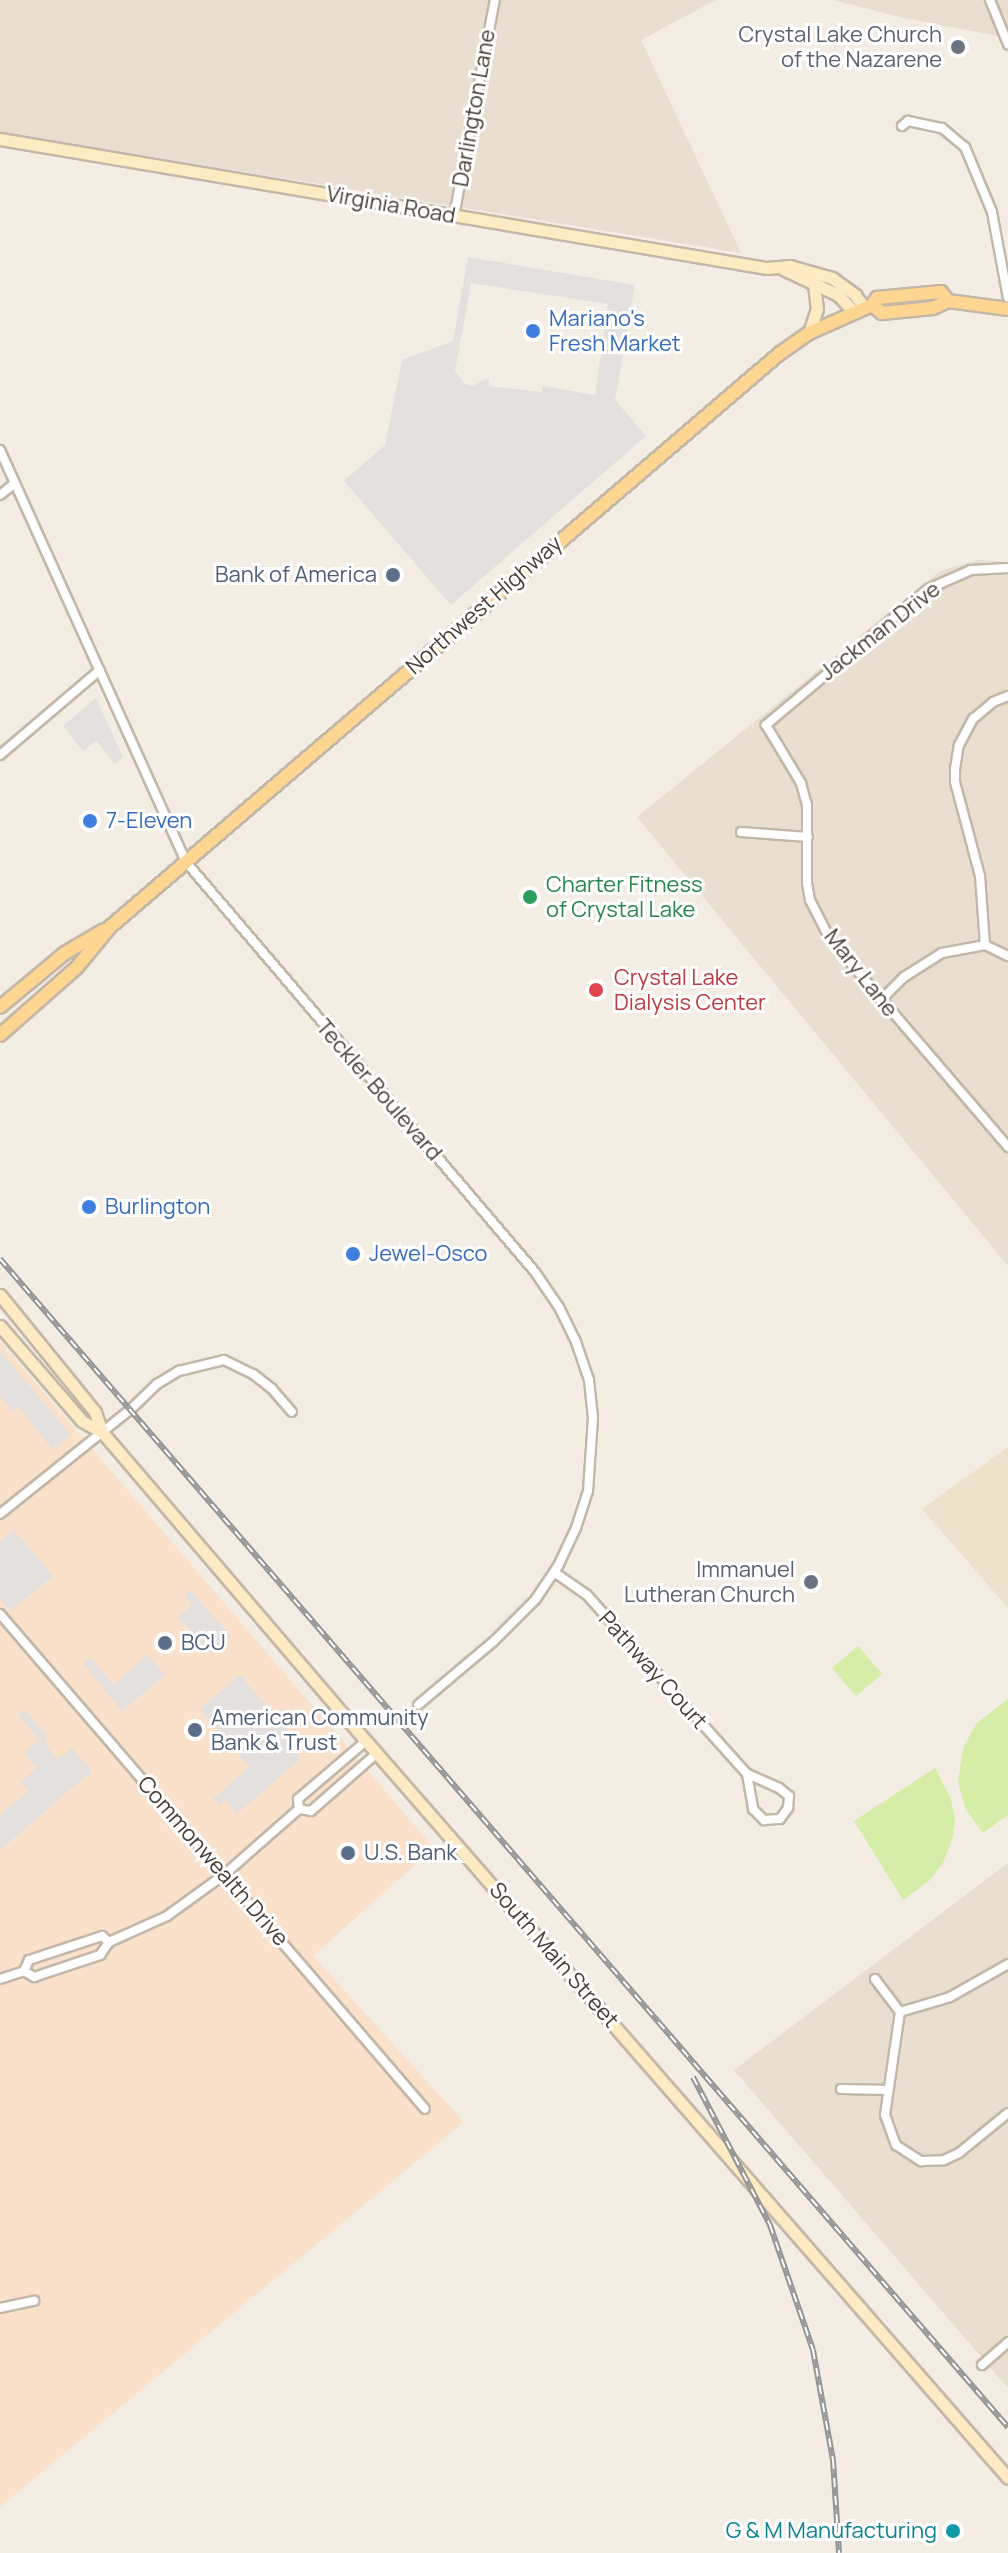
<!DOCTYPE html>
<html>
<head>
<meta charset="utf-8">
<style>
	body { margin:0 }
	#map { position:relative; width:1008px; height:2553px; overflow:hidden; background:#f4ede4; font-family:Manrope,sans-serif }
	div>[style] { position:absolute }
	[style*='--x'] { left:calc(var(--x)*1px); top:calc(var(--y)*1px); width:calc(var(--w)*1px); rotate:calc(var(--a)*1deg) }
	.residential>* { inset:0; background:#e9dfd1 }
	.commercial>* { inset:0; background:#f9e1cc }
	.education>* { inset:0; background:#efe2cc }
	.green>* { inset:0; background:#d5eda7 }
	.parking>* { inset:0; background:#e4e0dd }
	.roads { filter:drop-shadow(2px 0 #c3b7a8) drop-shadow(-2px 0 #c3b7a8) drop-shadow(0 2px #c3b7a8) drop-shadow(0 -2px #c3b7a8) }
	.street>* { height:8px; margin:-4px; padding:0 4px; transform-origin:4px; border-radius:4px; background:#fff }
	.secondary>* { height:11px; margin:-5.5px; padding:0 5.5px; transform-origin:5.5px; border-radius:5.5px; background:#ffebc3 }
	.primary>* { height:12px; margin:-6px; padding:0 6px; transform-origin:6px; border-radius:6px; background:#ffd592 }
	.rail>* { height:6px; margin-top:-3px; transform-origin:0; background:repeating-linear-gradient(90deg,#fff 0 9px,#959595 0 18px); box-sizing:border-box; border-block:2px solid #959595 }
	.dots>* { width:22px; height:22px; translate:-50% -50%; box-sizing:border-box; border:4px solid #fff; border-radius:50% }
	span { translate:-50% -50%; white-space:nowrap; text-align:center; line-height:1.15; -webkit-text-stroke:6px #fff; paint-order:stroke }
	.worship-label { font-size:22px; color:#5b616d }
	.right { translate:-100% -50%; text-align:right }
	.street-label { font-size:22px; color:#473d33 }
	.shop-label { font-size:22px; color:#366cbe }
	.left { translate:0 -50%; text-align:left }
	.service-label { font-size:22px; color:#4e5e75 }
	.leisure-label { font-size:22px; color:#27864d }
	.health-label { font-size:22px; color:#be3a42 }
	.culture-label { font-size:22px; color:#0d838f }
</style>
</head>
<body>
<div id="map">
	<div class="residential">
		<div style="clip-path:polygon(0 0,716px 0,641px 40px,741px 253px,0 132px)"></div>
		<div style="clip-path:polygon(833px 0,1008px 0,1008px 38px,904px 18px)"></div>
		<div style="clip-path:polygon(978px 560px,1008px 562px,1008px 1266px,637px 817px,940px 571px)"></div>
		<div style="clip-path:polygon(1008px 1863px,1008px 2388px,734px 2070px)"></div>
	</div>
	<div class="commercial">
		<div style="clip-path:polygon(0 1341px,434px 1848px,313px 1956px,464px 2122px,0 2507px)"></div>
	</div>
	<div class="education">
		<div style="clip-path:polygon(1008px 1447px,1008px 1608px,922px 1509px)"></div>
	</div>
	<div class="green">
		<div style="clip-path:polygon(858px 1646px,882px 1674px,856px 1696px,832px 1668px)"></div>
		<div style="clip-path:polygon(1008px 1699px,1008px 1815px,983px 1833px,966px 1810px,958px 1782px,963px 1748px,976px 1724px)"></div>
		<div style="clip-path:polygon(935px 1768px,951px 1799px,955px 1822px,952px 1840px,943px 1863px,929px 1881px,903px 1900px,854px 1821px)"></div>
	</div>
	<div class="parking">
		<div style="clip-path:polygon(evenodd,468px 257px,635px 285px,615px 400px,646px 436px,451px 605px,344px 481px,385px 445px,402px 360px,453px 341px,468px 257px,471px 283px,608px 304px,595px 395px,543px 386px,542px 392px,489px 386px,489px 378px,472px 386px,464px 383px,455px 371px,471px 283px)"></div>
		<div style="clip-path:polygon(96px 698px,123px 757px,115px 764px,96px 741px,83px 751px,63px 726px)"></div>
		<div style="clip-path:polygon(0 1350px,70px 1435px,52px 1449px,18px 1407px,12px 1411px,0 1396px)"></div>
		<div style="clip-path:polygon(14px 1530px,53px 1576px,10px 1611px,0 1599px,0 1542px)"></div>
		<div style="clip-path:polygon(190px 1590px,231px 1636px,211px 1654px,178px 1617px,192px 1605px,184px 1595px)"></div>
		<div style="clip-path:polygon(147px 1654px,165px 1675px,122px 1711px,83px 1664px,90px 1658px,114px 1685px)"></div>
		<div style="clip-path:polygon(240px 1675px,292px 1735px,285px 1742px,300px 1759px,237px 1814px,225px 1800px,219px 1805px,213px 1799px,249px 1767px,200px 1709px)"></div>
		<div style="clip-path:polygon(24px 1709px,46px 1735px,46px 1746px,58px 1759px,72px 1748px,92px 1771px,0 1850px,0 1815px,28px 1791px,21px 1782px,36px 1768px,24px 1753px,39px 1739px,18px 1715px)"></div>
	</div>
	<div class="roads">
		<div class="street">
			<div style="--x:990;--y:0;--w:48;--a:67.8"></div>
			<div style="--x:902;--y:126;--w:8;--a:-40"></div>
			<div style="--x:908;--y:121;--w:35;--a:12"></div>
			<div style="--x:942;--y:128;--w:30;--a:40"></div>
			<div style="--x:965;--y:147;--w:70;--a:67.4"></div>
			<div style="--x:992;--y:212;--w:87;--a:79.5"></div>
			<div style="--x:454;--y:216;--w:220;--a:-79.3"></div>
			<div style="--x:0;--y:450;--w:452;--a:65.7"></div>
			<div style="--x:186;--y:862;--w:538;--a:49.59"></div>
			<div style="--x:535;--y:1272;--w:42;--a:55.6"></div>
			<div style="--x:559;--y:1307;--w:39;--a:64"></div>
			<div style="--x:576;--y:1342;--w:40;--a:71.1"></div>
			<div style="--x:589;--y:1380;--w:38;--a:84"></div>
			<div style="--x:593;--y:1418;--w:73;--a:93.9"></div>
			<div style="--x:588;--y:1491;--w:39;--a:108"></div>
			<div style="--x:576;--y:1528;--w:42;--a:115.3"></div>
			<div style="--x:558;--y:1566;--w:40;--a:124"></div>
			<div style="--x:536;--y:1599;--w:59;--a:135"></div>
			<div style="--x:494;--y:1641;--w:99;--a:139.9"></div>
			<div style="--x:0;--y:495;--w:19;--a:-39"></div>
			<div style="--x:1008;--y:568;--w:37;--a:177"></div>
			<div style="--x:971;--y:570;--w:47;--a:156.2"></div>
			<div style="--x:928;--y:589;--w:212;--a:140"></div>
			<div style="--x:766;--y:725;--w:68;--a:58.9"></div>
			<div style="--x:801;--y:783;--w:23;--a:75"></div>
			<div style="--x:807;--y:805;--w:78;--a:90"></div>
			<div style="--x:807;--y:883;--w:17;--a:80"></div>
			<div style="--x:810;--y:900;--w:44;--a:62.9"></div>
			<div style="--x:830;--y:939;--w:274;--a:49.4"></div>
			<div style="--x:0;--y:755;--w:131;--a:-40.4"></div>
			<div style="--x:741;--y:832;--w:67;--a:4.3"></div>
			<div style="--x:985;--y:945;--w:69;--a:-94.1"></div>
			<div style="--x:980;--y:876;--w:97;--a:-104.9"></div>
			<div style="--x:955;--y:782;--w:13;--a:-90"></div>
			<div style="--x:955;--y:769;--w:24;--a:-81"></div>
			<div style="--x:959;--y:745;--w:30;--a:-62"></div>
			<div style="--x:973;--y:719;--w:26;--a:-40"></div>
			<div style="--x:993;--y:702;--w:16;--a:-22"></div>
			<div style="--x:881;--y:1000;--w:33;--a:-45"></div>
			<div style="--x:904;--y:977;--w:45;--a:-32.3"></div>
			<div style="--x:942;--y:953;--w:44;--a:-10.5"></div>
			<div style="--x:985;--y:945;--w:25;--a:26"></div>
			<div style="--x:0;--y:1514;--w:166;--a:-38.7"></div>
			<div style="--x:130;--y:1410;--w:37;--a:-44"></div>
			<div style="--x:157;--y:1384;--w:26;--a:-31"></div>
			<div style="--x:179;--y:1371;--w:46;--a:-13.7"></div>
			<div style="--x:224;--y:1360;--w:32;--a:26"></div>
			<div style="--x:253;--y:1374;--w:24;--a:38"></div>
			<div style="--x:272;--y:1389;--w:30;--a:49"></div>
			<div style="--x:554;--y:1572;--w:40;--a:34.9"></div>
			<div style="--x:587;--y:1595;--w:240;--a:48.2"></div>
			<div style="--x:747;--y:1774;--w:36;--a:80"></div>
			<div style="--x:753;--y:1809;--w:16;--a:45"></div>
			<div style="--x:764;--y:1820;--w:16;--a:-4"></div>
			<div style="--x:780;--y:1819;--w:14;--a:-54"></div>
			<div style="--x:788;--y:1808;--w:12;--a:-85"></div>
			<div style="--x:789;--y:1796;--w:13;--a:-141"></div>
			<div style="--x:779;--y:1788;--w:35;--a:-156"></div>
			<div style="--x:0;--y:1614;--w:652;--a:49.35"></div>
			<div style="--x:299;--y:1809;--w:12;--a:9"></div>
			<div style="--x:311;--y:1811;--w:88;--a:-41.3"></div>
			<div style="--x:24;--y:1971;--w:12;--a:31"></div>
			<div style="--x:34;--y:1977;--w:70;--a:-18.4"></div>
			<div style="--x:100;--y:1955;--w:16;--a:-55"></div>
			<div style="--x:109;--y:1942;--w:64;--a:-24.1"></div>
			<div style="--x:167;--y:1916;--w:72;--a:-35.9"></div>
			<div style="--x:225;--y:1874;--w:98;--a:-41.3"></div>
			<div style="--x:299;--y:1809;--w:10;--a:-96"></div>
			<div style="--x:298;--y:1799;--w:89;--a:-40.5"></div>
			<div style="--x:0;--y:1979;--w:25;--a:-18"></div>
			<div style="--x:24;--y:1971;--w:12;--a:-66"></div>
			<div style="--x:29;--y:1960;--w:77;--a:-18.2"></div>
			<div style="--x:102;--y:1936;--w:9;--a:41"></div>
			<div style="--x:875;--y:1979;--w:41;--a:52.9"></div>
			<div style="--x:900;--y:2012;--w:104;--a:98.3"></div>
			<div style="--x:885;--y:2115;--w:32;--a:70"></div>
			<div style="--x:896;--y:2145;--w:30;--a:33"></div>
			<div style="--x:921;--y:2161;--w:23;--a:-2"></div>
			<div style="--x:944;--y:2160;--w:17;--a:-25"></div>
			<div style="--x:959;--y:2153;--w:63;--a:-39.2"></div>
			<div style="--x:900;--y:2012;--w:52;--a:-16.7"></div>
			<div style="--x:950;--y:1997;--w:67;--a:-29.6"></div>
			<div style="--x:841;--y:2089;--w:47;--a:1.2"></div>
			<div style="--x:0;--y:2308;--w:35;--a:-12"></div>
			<div style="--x:982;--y:2365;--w:35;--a:-41"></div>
		</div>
		<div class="secondary">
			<div style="--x:0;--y:139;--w:778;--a:9.55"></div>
			<div style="--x:767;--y:268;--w:23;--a:-5"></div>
			<div style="--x:790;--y:266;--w:44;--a:15.9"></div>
			<div style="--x:832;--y:278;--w:29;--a:36"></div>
			<div style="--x:855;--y:295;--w:15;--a:53"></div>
			<div style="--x:783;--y:269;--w:61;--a:25.3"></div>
			<div style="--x:838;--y:295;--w:22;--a:47"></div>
			<div style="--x:809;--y:333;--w:25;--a:-72"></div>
			<div style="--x:817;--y:309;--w:26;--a:-97"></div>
			<div style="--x:0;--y:1295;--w:151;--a:50.9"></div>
			<div style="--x:95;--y:1412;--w:21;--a:71"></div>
			<div style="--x:0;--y:1326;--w:125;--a:49.2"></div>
			<div style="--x:82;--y:1421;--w:23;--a:29"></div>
			<div style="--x:102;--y:1432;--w:406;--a:49.5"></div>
			<div style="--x:366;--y:1741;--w:977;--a:48.94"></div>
		</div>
		<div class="primary">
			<div style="--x:872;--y:305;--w:13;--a:39"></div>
			<div style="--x:882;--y:313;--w:51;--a:-5.6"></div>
			<div style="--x:933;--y:308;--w:17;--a:-25"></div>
			<div style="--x:948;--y:301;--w:61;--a:7.6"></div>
			<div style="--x:0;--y:1007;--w:85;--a:-39.7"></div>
			<div style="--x:65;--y:953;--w:45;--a:-30.5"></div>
			<div style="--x:0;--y:1035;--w:103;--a:-41.4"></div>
			<div style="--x:77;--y:967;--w:52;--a:-50.5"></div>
			<div style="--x:110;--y:927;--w:881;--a:-40.58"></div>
			<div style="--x:779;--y:354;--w:37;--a:-35"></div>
			<div style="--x:809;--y:333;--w:69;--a:-24"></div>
			<div style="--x:872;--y:305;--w:9;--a:-54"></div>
			<div style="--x:877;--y:298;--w:64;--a:-5.4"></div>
			<div style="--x:941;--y:292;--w:11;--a:52"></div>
		</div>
	</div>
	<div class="rail">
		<div style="--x:0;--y:1259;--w:1543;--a:49.21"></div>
		<div style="--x:693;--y:2077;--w:167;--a:62.5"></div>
		<div style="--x:770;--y:2225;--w:132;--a:71"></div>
		<div style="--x:813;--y:2350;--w:112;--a:79.7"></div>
		<div style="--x:833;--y:2460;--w:93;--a:86.3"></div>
	</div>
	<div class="dots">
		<div style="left:958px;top:47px;background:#6b7280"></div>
		<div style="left:533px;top:331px;background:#3f7fe0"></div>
		<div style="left:393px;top:575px;background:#5c6f8a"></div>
		<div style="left:90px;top:821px;background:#3f7fe0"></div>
		<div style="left:530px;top:897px;background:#2e9e5b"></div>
		<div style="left:596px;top:990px;background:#e0444e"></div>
		<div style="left:89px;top:1207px;background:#3f7fe0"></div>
		<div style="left:353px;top:1254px;background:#3f7fe0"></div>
		<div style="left:811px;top:1582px;background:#6b7280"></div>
		<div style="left:165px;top:1643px;background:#5c6f8a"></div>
		<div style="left:195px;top:1730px;background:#5c6f8a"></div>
		<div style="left:348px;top:1853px;background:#5c6f8a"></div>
		<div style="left:953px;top:2531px;background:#0f9aa8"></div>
	</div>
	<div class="worship-label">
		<span class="right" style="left:942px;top:47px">Crystal Lake Church<br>of the Nazarene</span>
		<span class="right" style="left:795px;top:1582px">Immanuel<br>Lutheran Church</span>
	</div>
	<div class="street-label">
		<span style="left:474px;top:108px;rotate:-80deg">Darlington Lane</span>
		<span style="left:391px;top:205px;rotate:10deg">Virginia Road</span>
		<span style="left:484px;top:605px;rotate:-41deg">Northwest Highway</span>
		<span style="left:880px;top:631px;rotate:-38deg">Jackman Drive</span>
		<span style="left:861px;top:973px;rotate:52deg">Mary Lane</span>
		<span style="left:379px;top:1090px;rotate:49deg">Teckler Boulevard</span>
		<span style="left:653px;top:1670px;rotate:48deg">Pathway Court</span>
		<span style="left:213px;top:1861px;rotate:49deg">Commonwealth Drive</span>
		<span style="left:554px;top:1955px;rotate:49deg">South Main Street</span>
	</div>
	<div class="shop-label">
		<span class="left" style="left:549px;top:331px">Mariano's<br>Fresh Market</span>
		<span class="left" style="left:106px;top:821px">7-Eleven</span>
		<span class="left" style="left:105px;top:1207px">Burlington</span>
		<span class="left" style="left:369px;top:1254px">Jewel-Osco</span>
	</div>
	<div class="service-label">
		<span class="right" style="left:377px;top:575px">Bank of America</span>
		<span class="left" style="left:181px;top:1643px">BCU</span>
		<span class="left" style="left:211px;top:1730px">American Community<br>Bank &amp; Trust</span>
		<span class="left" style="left:364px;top:1853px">U.S. Bank</span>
	</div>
	<div class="leisure-label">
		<span class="left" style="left:546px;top:897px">Charter Fitness<br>of Crystal Lake</span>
	</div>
	<div class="health-label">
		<span class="left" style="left:614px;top:990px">Crystal Lake<br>Dialysis Center</span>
	</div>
	<div class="culture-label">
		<span class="right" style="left:937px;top:2531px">G &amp; M Manufacturing</span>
	</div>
</div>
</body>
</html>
